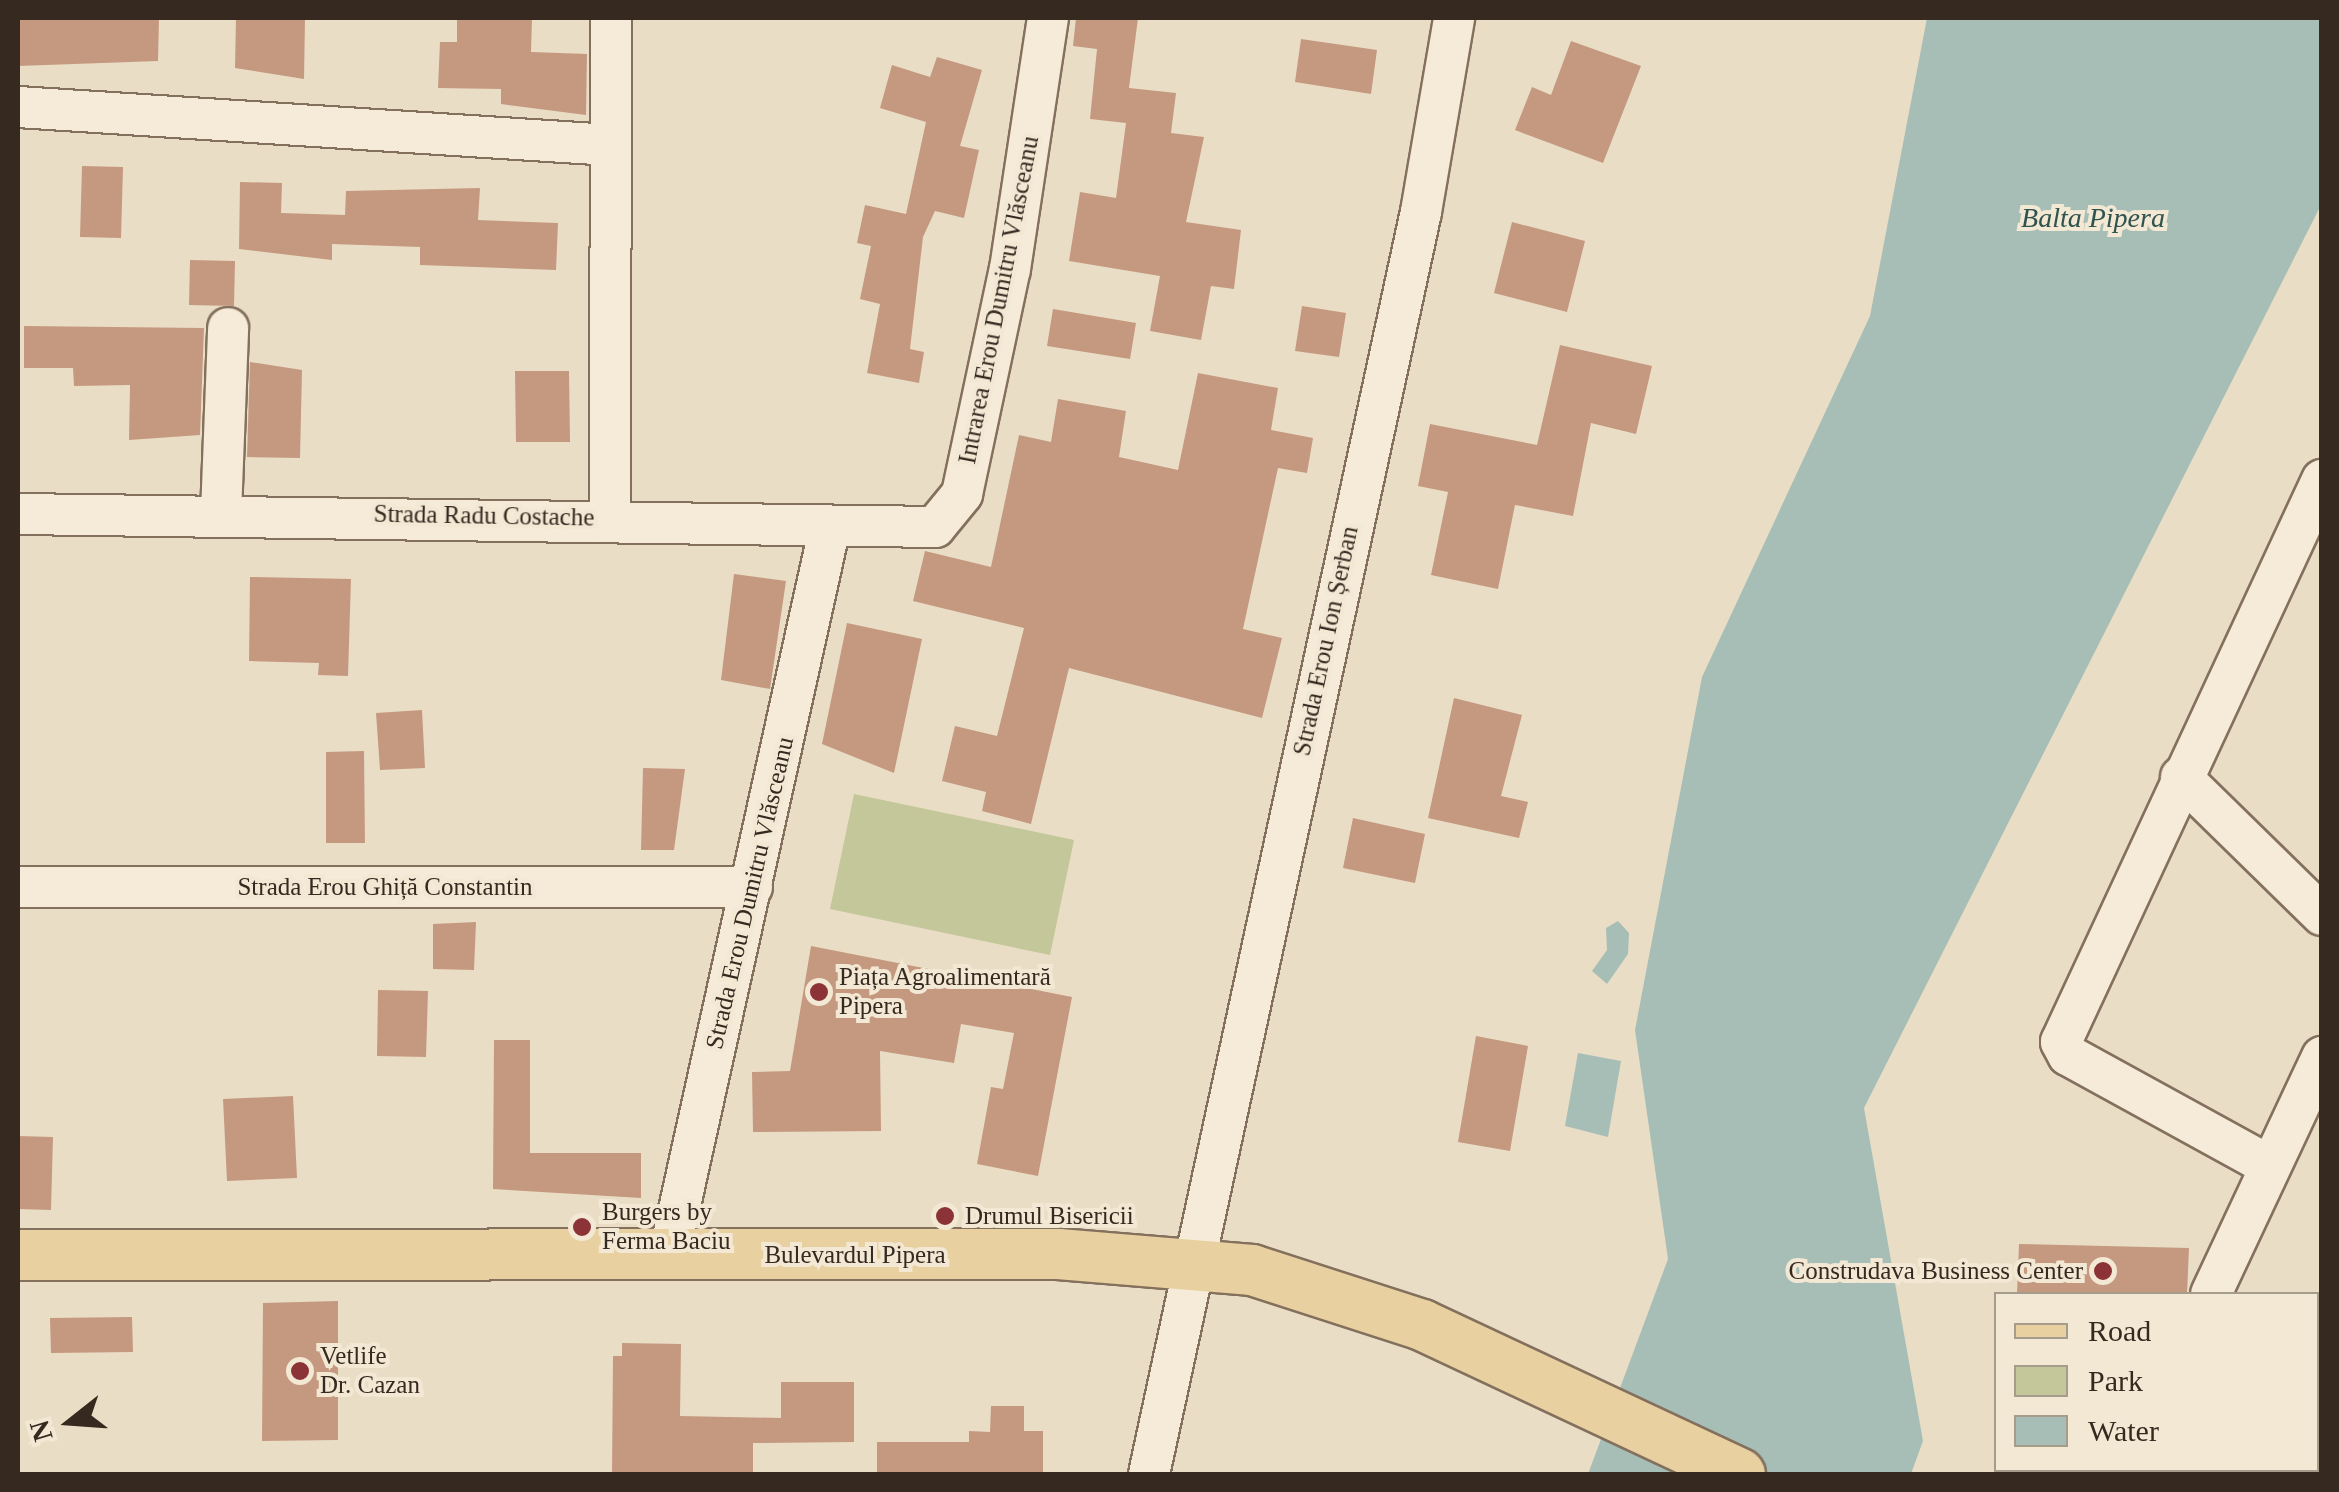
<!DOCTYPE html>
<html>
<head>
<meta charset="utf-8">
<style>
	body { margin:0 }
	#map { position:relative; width:2339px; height:1492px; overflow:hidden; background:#eaddc6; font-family:"Times New Roman",serif }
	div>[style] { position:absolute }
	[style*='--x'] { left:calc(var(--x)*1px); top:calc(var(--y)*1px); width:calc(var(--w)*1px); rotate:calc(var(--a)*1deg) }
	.green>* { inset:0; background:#c3c79a }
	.water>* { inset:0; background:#a7beb6 }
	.building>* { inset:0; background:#c4997f }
	.roads { filter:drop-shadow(2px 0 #83705d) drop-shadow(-2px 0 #83705d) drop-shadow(0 2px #83705d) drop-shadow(0 -2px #83705d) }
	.minor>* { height:40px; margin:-20px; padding:0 20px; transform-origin:20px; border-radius:20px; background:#f5ebd8 }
	.major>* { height:50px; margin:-25px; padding:0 25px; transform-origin:25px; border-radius:25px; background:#e9d0a1 }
	.dots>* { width:28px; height:28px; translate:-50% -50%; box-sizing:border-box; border:5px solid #f2e8d4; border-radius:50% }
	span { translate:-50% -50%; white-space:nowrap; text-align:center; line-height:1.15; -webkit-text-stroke:8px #f2e8d4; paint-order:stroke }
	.street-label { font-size:25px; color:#352920 }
	.poi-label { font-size:25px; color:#352920 }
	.left { translate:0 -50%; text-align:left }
	.right { translate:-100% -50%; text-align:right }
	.water-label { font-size:28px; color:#30534f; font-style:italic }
	.frame { position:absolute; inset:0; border:20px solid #352920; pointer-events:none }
	.legend { position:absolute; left:1994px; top:1292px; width:325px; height:180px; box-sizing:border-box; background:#f2e8d4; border:2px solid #a69c8c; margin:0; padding:12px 18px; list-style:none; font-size:30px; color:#352920 }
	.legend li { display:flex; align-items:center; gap:20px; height:50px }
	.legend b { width:50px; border:2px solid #a69c8c }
	.north { position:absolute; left:20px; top:1372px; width:100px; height:100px; -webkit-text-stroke:8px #f2e8d4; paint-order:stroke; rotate:253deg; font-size:28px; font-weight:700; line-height:40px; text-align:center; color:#352920 }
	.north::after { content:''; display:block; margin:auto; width:35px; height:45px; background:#352920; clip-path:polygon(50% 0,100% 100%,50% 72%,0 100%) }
</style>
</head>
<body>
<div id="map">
	<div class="green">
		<div style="clip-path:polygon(854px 794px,1074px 840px,1050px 955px,830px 909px)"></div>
	</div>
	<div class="water">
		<div style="clip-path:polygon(1927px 18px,2321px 18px,2321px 205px,1864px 1108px,1923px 1441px,1911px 1474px,1588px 1474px,1668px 1259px,1635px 1030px,1702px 677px,1870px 316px)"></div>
		<div style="clip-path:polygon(1618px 921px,1629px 933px,1628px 954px,1607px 984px,1592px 971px,1607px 950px,1606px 928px)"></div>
		<div style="clip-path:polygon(1578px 1053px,1621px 1061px,1608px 1137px,1565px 1126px)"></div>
	</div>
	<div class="building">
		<div style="clip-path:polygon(18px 18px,159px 18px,158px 61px,18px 66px)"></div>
		<div style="clip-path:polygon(236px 18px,305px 18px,304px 79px,235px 68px)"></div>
		<div style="clip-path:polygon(532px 18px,531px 52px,587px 54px,586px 115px,501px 104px,501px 89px,438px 88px,440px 42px,457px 42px,457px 20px)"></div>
		<div style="clip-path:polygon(1076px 18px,1138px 18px,1129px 88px,1176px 93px,1171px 133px,1204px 137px,1186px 222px,1241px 230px,1234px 289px,1211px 286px,1201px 340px,1150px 331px,1160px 276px,1069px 261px,1080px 192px,1116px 198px,1126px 123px,1090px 119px,1097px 49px,1073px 46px)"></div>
		<div style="clip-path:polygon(1301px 39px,1377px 50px,1371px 94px,1295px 82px)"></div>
		<div style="clip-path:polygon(1571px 41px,1641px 66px,1603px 163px,1515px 130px,1532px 87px,1551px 95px)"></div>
		<div style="clip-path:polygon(937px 57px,982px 70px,960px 146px,979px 150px,964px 218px,935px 211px,923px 237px,910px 349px,924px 352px,919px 383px,867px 373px,880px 304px,860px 299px,871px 246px,857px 243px,865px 205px,906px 214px,926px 122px,880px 108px,892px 65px,930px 77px)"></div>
		<div style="clip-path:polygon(82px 166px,123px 167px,121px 238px,80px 237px)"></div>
		<div style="clip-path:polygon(240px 182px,282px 183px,281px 213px,345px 215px,346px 191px,480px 188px,478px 220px,558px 223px,556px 270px,420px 265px,420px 247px,332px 244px,332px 260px,239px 249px)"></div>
		<div style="clip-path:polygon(1512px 222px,1585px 241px,1567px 312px,1494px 293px)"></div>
		<div style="clip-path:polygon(190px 260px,235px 261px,234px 306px,189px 305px)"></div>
		<div style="clip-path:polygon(1302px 306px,1346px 313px,1339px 357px,1295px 351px)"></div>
		<div style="clip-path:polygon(1053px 309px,1136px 323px,1130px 359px,1047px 346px)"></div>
		<div style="clip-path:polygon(24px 326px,204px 328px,200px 435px,129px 440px,130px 385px,74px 386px,73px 368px,24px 368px)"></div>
		<div style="clip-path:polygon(1560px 345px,1652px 366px,1636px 434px,1591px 423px,1573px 516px,1515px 505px,1498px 589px,1431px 575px,1448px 492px,1418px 486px,1430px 424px,1537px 445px)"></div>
		<div style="clip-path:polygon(250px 362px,302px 370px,300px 458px,247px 457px)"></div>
		<div style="clip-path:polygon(515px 371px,569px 371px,570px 442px,516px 442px)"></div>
		<div style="clip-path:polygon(1198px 373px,1278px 388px,1271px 430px,1313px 438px,1307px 473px,1278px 468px,1243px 629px,1282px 638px,1262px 718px,1069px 668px,1031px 824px,982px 811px,986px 792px,942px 781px,955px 726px,997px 736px,1024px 628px,913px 601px,925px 551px,991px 567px,1019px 435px,1051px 442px,1058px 399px,1126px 411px,1119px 457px,1178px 470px)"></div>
		<div style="clip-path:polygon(734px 574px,786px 581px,770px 689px,721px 680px)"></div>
		<div style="clip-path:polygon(250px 577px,351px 579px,348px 676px,318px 675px,319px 663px,249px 661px)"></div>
		<div style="clip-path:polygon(847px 623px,922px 639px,894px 773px,822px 744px)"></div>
		<div style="clip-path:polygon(1454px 698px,1522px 715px,1501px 796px,1528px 802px,1519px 838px,1428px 818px)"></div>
		<div style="clip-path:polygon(422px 710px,425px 768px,380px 770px,376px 713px)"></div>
		<div style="clip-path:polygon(364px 751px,365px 843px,326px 843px,326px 752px)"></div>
		<div style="clip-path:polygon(643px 768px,685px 769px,674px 850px,641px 850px)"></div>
		<div style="clip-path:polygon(1353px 818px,1425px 834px,1415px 883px,1343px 868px)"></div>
		<div style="clip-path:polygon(476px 922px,474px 970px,433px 969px,433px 924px)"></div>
		<div style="clip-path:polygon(811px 946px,1072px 997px,1038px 1176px,977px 1164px,991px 1087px,1003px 1089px,1014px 1033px,961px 1024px,954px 1063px,880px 1051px,881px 1131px,753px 1132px,752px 1072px,790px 1071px)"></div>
		<div style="clip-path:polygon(378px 990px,428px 991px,426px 1057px,377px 1056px)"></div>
		<div style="clip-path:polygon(1476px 1036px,1528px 1046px,1510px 1151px,1458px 1142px)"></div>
		<div style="clip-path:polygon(494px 1040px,530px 1040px,530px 1153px,641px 1153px,641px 1198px,493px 1189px)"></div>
		<div style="clip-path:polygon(293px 1096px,297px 1178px,227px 1181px,223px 1099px)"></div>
		<div style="clip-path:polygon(18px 1136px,53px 1137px,51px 1210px,18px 1209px)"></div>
		<div style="clip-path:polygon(2019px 1244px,2189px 1248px,2187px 1294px,2017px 1294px)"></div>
		<div style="clip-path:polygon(338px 1301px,338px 1440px,262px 1441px,263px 1303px)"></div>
		<div style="clip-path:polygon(132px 1317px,133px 1352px,51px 1353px,50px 1318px)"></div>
		<div style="clip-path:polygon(622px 1343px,681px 1344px,680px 1416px,781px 1418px,781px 1382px,854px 1382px,854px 1442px,753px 1443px,753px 1474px,612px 1474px,613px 1356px,622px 1356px)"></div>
		<div style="clip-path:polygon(991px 1406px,1024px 1406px,1024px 1431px,1043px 1431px,1043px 1474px,877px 1474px,877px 1442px,969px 1442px,969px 1431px,990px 1432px)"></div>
	</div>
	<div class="roads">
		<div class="minor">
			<div style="--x:18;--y:107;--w:594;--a:3.67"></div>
			<div style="--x:18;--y:514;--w:917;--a:0.81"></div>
			<div style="--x:935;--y:527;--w:43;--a:-50.7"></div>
			<div style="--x:962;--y:494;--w:230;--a:-78"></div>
			<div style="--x:1010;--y:269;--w:254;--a:-81.4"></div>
			<div style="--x:221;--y:514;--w:186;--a:-87.8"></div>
			<div style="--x:610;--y:519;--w:501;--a:-89.89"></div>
			<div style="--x:2181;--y:777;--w:197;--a:44.4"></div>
			<div style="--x:18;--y:887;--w:734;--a:0"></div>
			<div style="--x:2268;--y:1165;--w:228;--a:-151.2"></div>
			<div style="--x:2068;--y:1055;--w:15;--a:-118"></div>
			<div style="--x:2061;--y:1042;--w:620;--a:-65.09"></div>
			<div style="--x:669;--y:1255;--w:741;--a:-77.54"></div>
			<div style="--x:2211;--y:1294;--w:262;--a:-64.9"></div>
			<div style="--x:1149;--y:1474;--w:1291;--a:-77.84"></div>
			<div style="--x:1421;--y:212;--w:197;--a:-80.3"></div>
			<div style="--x:2189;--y:1474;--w:4;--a:-76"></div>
		</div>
		<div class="major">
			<div style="--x:18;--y:1255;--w:1040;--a:-0.06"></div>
			<div style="--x:1058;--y:1254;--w:195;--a:4.7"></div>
			<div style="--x:1252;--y:1270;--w:179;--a:17.9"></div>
			<div style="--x:1422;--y:1325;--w:351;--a:25.1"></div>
		</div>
	</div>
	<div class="dots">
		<div style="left:819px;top:992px;background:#8c3337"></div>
		<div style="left:945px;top:1216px;background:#8c3337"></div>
		<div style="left:582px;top:1227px;background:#8c3337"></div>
		<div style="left:2103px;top:1271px;background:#8c3337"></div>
		<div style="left:300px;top:1371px;background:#8c3337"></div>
	</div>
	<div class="street-label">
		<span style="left:999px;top:300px;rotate:-79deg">Intrarea Erou Dumitru Vlăsceanu</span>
		<span style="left:484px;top:516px;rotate:1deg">Strada Radu Costache</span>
		<span style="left:1326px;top:641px;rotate:-78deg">Strada Erou Ion Șerban</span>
		<span style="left:385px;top:887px">Strada Erou Ghiță Constantin</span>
		<span style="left:750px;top:893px;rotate:-77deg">Strada Erou Dumitru Vlăsceanu</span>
		<span style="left:855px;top:1255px">Bulevardul Pipera</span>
	</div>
	<div class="poi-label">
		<span class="left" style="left:839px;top:992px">Piața Agroalimentară<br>Pipera</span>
		<span class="left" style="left:602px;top:1227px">Burgers by<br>Ferma Baciu</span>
		<span class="left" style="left:965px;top:1216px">Drumul Bisericii</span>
		<span class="right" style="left:2083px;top:1271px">Construdava Business Center</span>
		<span class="left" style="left:320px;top:1371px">Vetlife<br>Dr. Cazan</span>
	</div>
	<div class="water-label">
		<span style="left:2093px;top:218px">Balta Pipera</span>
	</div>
	<div class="frame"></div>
	<ul class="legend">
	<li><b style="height:12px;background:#e9d0a1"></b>Road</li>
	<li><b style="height:28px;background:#c3c79a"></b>Park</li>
	<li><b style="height:28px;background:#a7beb6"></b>Water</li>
	</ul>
	<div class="north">N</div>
</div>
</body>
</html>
